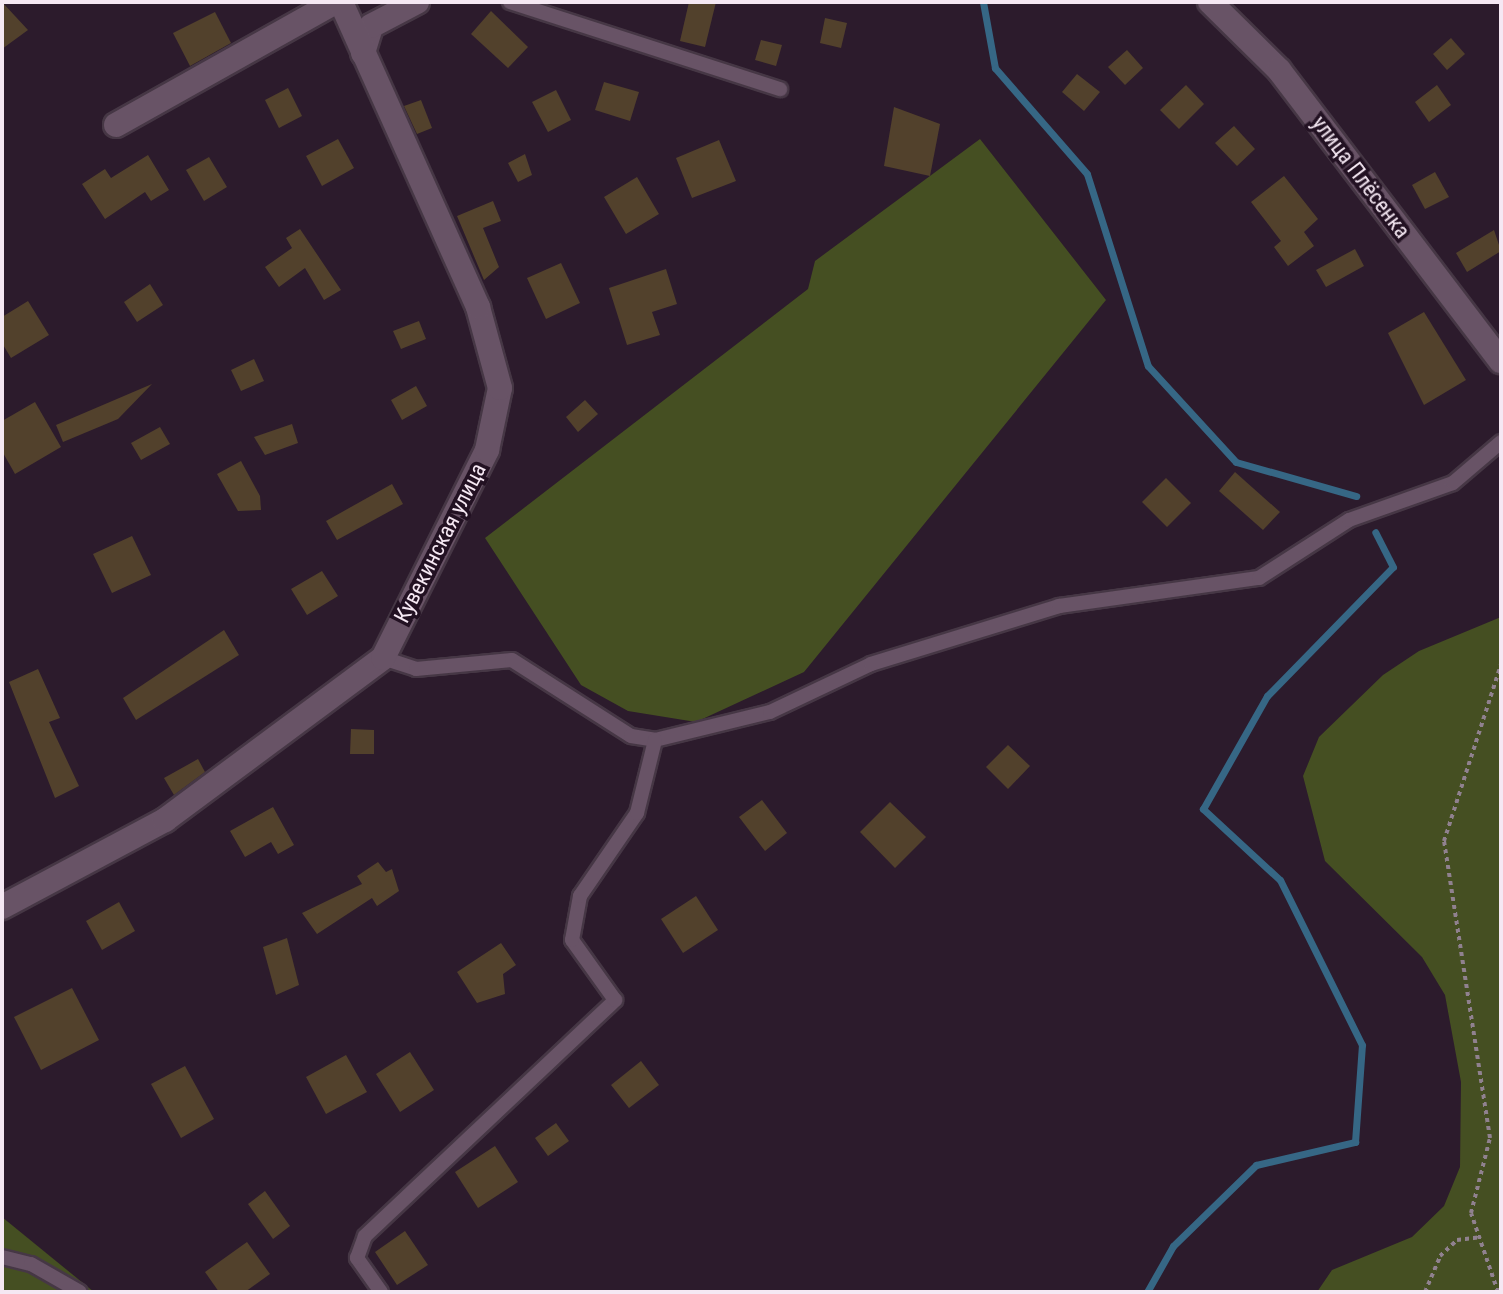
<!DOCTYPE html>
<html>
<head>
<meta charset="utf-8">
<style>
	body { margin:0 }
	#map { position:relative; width:1503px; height:1294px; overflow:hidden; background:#2c1b2c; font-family:"Roboto Condensed",sans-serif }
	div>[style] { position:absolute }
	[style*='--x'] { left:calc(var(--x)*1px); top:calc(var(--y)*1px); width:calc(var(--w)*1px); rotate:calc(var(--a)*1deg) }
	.green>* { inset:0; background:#454f22 }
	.stream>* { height:7px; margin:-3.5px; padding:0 3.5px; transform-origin:3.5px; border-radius:3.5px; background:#366785 }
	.building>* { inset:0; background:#52412c }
	.path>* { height:4px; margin-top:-2px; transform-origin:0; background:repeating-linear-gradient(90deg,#90818f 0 4px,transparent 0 8px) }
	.roads { filter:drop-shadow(2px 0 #463745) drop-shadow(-2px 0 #463745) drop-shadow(0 2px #463745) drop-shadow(0 -2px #463745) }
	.service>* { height:14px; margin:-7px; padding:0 7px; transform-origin:7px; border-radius:7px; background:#685366 }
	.minor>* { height:24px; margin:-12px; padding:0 12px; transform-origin:12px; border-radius:12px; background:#685366 }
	span { translate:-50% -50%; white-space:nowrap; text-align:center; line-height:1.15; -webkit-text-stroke:7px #212; paint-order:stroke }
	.street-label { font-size:22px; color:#f5e8f3 }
	.frame { position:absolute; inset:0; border:4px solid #f5e8f3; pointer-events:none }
</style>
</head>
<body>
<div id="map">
	<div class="green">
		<div style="clip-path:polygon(980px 139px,1106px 300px,804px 672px,696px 722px,628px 711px,581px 685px,485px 538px,808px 289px,815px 261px)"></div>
		<div style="clip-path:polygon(1501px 617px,1501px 1292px,1317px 1292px,1332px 1270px,1412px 1237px,1444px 1206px,1460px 1167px,1461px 1082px,1445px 995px,1422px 957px,1325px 861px,1303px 776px,1319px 737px,1383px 675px,1419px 651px)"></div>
		<div style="clip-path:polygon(2px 1217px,94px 1292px,2px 1292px)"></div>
	</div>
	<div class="stream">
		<div style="--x:983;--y:2;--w:67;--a:79.7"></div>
		<div style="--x:995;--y:68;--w:140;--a:49"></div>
		<div style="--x:1087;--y:174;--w:201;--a:72.4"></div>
		<div style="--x:1148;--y:366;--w:130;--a:47.5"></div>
		<div style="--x:1236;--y:462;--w:125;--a:15.8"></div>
		<div style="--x:1147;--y:1292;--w:53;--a:-60.5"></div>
		<div style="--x:1173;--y:1246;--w:116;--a:-44.3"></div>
		<div style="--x:1256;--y:1165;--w:102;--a:-13.1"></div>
		<div style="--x:1355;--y:1142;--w:97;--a:-85.9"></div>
		<div style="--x:1362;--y:1045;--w:184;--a:-116.4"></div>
		<div style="--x:1280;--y:880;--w:105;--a:-137.3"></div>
		<div style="--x:1203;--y:809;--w:130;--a:-60.5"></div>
		<div style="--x:1267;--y:696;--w:180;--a:-45.7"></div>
		<div style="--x:1393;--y:567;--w:39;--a:-117"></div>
	</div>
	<div class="building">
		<div style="clip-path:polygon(2px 2px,28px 30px,2px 49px)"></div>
		<div style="clip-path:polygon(689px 2px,716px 2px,705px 47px,680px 41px)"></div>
		<div style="clip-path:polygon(491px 11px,528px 47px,508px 68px,471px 34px)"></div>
		<div style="clip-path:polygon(215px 12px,231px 43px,190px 66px,173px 33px)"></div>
		<div style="clip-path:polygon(825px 18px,847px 23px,841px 48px,820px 43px)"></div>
		<div style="clip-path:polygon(1451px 38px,1465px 54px,1447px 70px,1433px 54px)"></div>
		<div style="clip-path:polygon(761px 40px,782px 45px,776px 66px,755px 60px)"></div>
		<div style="clip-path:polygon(1127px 50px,1143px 68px,1125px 85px,1108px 67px)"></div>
		<div style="clip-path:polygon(1077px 74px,1100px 92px,1084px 111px,1062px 92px)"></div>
		<div style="clip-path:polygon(604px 82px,639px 92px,630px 121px,595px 110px)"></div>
		<div style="clip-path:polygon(1186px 85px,1204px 104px,1179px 129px,1160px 110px)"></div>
		<div style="clip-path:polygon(1437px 85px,1451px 105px,1429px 122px,1415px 102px)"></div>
		<div style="clip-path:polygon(288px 88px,302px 116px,279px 128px,265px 100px)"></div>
		<div style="clip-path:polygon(556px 90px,571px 120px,548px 132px,532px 102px)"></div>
		<div style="clip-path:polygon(421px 100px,432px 128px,417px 134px,404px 106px)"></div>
		<div style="clip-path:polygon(894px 107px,940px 124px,930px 176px,884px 166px)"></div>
		<div style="clip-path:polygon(1234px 126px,1255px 149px,1237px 166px,1215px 143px)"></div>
		<div style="clip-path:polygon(338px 139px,354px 168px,322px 186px,306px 156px)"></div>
		<div style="clip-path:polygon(719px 140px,736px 181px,692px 198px,676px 158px)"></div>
		<div style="clip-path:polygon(525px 154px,532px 175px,518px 182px,508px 163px)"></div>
		<div style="clip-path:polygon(148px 155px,169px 190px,151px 201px,145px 192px,105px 219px,82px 184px,105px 169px,111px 178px)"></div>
		<div style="clip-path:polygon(209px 157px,227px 187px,204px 201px,186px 170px)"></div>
		<div style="clip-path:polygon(1435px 172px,1449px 197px,1425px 209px,1412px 185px)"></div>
		<div style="clip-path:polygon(1284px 176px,1318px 219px,1304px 232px,1314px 246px,1288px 266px,1274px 247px,1281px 241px,1251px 202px)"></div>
		<div style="clip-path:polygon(637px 177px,659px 214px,626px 234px,604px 197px)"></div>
		<div style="clip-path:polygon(493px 201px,501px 221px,483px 228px,499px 267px,484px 280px,457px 216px)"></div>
		<div style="clip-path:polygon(300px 229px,341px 290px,324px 300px,305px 268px,279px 287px,265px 267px,292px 248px,286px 238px)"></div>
		<div style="clip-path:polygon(1494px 230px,1501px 251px,1467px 272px,1456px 253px)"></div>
		<div style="clip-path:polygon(1355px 249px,1364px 266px,1326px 287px,1316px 270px)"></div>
		<div style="clip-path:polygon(561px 263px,580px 303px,546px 319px,527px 278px)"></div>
		<div style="clip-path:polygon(666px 269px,677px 304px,652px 312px,660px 335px,627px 345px,609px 288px)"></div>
		<div style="clip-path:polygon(150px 284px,163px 305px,137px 322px,124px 302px)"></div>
		<div style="clip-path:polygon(28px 301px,49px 335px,11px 358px,2px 343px,2px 317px)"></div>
		<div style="clip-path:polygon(1424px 312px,1466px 380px,1424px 405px,1388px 333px)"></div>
		<div style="clip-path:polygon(419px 321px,426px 339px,401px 349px,393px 331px)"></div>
		<div style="clip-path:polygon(254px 359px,264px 381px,241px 391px,231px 370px)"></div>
		<div style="clip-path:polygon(152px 384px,118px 419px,63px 442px,56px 425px)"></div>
		<div style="clip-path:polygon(416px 386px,427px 406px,402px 420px,391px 400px)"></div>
		<div style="clip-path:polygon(585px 400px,598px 414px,578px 432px,566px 417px)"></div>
		<div style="clip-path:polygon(35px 402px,61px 447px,15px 474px,2px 451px,2px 421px)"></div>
		<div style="clip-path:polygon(292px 424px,298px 443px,265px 455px,254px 437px)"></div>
		<div style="clip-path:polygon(160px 427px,170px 444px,141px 460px,131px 443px)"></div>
		<div style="clip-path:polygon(241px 461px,260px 496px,261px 510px,238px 511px,217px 474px)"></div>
		<div style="clip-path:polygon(1235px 472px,1280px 512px,1263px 530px,1219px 491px)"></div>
		<div style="clip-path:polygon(1166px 478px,1191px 503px,1167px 527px,1142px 502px)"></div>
		<div style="clip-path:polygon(392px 484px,403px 504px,337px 540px,326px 521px)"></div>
		<div style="clip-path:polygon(132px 536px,151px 575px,112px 593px,93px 554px)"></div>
		<div style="clip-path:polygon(322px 571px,338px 596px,307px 615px,291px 589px)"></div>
		<div style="clip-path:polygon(224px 630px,239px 655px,136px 720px,123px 698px)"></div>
		<div style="clip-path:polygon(38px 669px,60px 718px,49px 722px,79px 786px,55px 798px,9px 682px)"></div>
		<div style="clip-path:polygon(351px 729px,374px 730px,374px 754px,350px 754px)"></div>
		<div style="clip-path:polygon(1008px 745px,1030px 766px,1008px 789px,986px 767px)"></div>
		<div style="clip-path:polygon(198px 759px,205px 772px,174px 795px,164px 778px)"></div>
		<div style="clip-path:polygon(762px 800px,787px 833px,765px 851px,739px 817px)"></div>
		<div style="clip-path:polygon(890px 802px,926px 837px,895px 868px,860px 832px)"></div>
		<div style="clip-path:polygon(273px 807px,294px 845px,278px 854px,271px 842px,245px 857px,230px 831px)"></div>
		<div style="clip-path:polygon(378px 862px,386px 872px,392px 869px,399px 891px,377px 906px,372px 898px,317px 934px,302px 913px,362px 884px,357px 876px)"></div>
		<div style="clip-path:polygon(696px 896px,718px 930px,683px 953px,661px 919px)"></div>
		<div style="clip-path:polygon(119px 902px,135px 931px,102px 950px,86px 921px)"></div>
		<div style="clip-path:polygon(287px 938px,299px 985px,276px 995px,263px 947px)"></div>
		<div style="clip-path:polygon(501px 943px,516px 965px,503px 974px,505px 994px,477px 1003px,457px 972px)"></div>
		<div style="clip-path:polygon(72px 988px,99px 1040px,41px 1070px,14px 1017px)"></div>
		<div style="clip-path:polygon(410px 1052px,434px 1090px,400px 1112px,376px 1074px)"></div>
		<div style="clip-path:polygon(346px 1055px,367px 1092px,326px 1114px,306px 1077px)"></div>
		<div style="clip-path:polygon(641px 1061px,659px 1085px,629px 1108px,611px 1085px)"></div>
		<div style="clip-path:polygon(185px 1066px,214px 1119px,181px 1138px,151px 1084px)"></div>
		<div style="clip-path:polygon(556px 1123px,569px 1141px,548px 1156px,535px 1138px)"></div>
		<div style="clip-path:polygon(495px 1146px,518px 1182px,478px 1208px,455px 1172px)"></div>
		<div style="clip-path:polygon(265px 1191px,290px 1226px,273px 1239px,248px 1204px)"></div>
		<div style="clip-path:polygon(405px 1231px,428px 1265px,397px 1285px,375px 1252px)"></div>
		<div style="clip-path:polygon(247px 1242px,270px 1274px,245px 1292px,219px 1292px,205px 1272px)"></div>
	</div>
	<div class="path">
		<div style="--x:1425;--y:1292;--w:39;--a:-67"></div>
		<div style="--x:1440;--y:1256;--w:23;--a:-43"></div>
		<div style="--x:1457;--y:1240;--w:23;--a:-7"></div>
		<div style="--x:1498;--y:1292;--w:83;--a:-108.9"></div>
		<div style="--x:1471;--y:1213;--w:77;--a:-75.8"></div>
		<div style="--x:1490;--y:1138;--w:301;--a:-98.8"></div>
		<div style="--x:1444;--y:841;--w:185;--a:-72.1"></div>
	</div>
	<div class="roads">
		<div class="service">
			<div style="--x:510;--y:2;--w:284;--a:17.9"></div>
			<div style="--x:383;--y:658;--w:35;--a:18"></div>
			<div style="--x:416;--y:669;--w:96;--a:-5.4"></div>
			<div style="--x:512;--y:660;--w:141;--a:32.6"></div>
			<div style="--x:631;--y:736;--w:24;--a:9"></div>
			<div style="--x:655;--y:740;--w:118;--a:-13.7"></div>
			<div style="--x:770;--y:712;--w:112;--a:-25.4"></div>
			<div style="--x:871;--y:664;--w:197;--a:-17.1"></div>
			<div style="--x:1059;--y:606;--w:202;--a:-8"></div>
			<div style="--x:1259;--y:578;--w:107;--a:-32.8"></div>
			<div style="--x:1349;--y:520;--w:110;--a:-19.6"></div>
			<div style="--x:1453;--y:483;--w:63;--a:-40.5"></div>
			<div style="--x:2;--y:1257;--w:30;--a:14"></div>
			<div style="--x:31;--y:1264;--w:56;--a:29.7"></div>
			<div style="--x:381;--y:1292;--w:42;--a:-125.2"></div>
			<div style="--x:357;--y:1258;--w:23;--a:-70"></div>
			<div style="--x:365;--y:1236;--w:344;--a:-43.3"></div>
			<div style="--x:615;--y:1000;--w:74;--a:-125.6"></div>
			<div style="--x:572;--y:940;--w:45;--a:-79.7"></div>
			<div style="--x:580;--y:896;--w:101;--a:-55.5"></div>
			<div style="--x:637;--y:813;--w:75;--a:-76.1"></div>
		</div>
		<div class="minor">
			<div style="--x:1210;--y:2;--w:97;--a:44.6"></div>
			<div style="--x:1279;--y:70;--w:366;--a:52.7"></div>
			<div style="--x:363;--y:53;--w:28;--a:-73"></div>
			<div style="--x:371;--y:26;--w:52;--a:-27.6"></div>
			<div style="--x:116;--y:125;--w:251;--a:-29.3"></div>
			<div style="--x:2;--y:907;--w:185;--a:-28.1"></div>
			<div style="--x:165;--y:820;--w:272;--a:-36.6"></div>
			<div style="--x:383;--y:658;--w:233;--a:-63.4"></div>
			<div style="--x:487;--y:450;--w:63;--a:-78.2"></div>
			<div style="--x:500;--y:388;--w:84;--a:-105.2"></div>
			<div style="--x:478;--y:307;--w:334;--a:-114.2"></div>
		</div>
	</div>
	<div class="street-label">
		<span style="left:1361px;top:177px;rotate:53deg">улица Плёсенка</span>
		<span style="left:440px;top:543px;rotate:-63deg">Кувекинская улица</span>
	</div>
	<div class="frame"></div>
</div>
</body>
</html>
